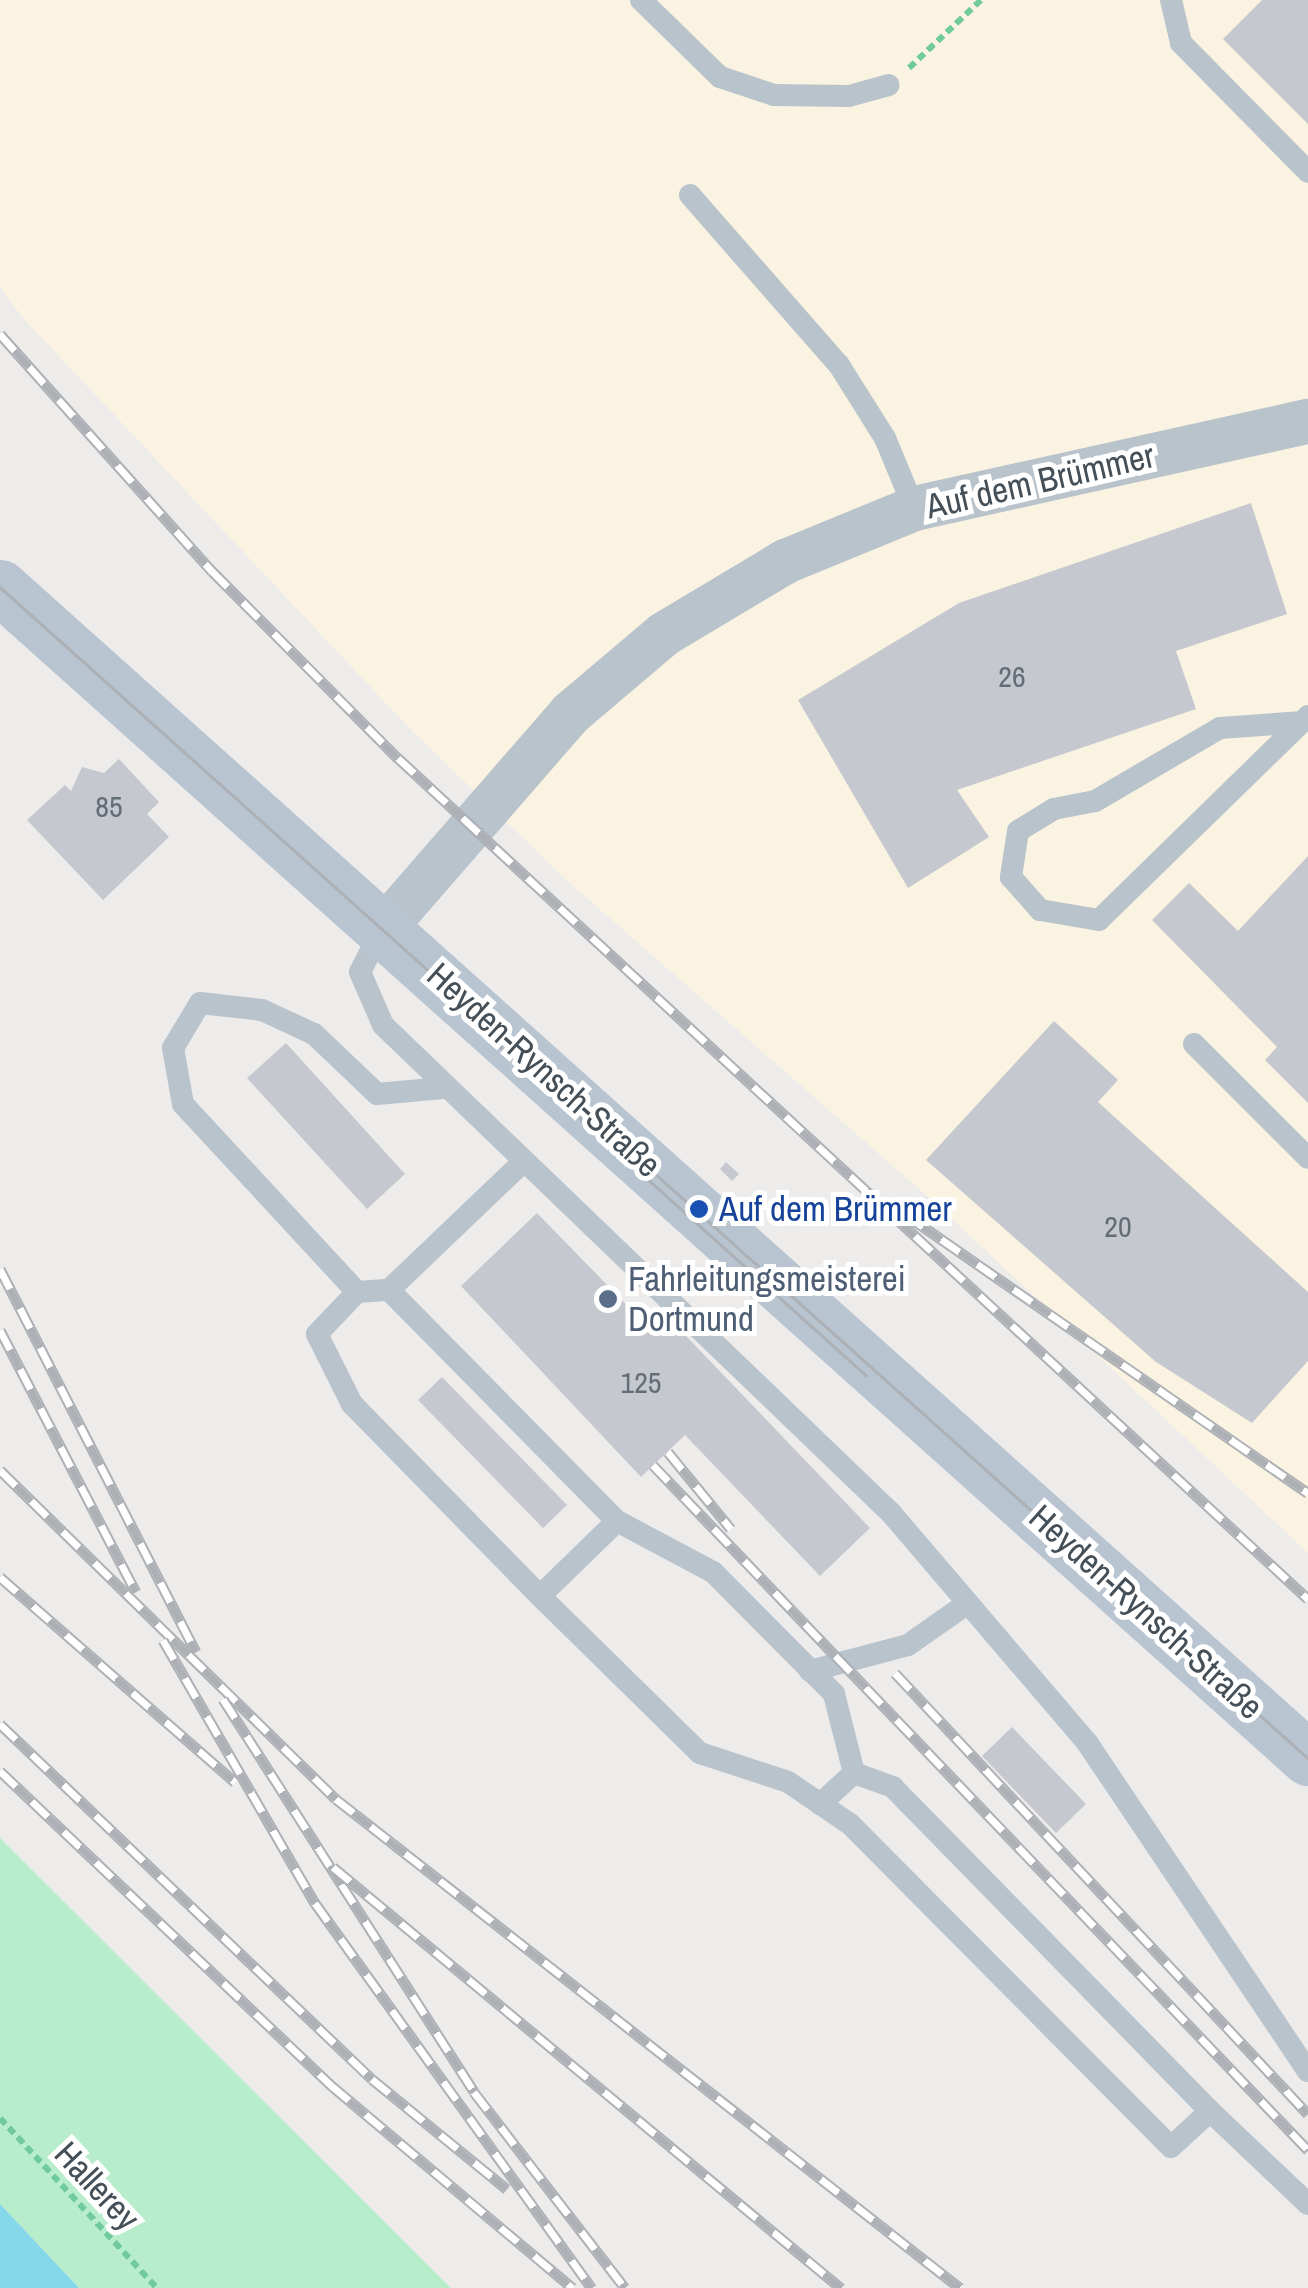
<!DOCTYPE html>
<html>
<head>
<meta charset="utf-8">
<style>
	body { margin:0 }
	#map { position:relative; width:1308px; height:2288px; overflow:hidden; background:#eeebeb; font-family:"Archivo Narrow",sans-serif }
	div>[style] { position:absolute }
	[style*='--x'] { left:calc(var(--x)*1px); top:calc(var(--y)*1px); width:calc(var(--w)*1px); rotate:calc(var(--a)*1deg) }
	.commercial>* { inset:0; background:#fbf3e2 }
	.green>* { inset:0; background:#b8edcb }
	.water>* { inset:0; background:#85d8ea }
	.building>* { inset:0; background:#c5c8ce }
	.path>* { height:6px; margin-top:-3px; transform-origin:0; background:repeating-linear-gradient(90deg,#71ca9c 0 8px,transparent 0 13px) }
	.service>* { height:22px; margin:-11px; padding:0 11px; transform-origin:11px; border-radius:11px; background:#b9c3cb }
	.minor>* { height:45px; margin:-22.5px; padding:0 22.5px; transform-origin:22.5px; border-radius:22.5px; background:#b9c3cb }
	.secondary>* { height:55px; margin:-27.5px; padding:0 27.5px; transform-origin:27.5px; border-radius:27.5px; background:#b8c4d0 }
	.tram>* { height:2.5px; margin:-1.25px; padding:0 1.25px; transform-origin:1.25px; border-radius:1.25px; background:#adb1b6 }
	.rail>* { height:11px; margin-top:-5.5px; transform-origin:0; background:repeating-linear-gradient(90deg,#fff 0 22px,#adb1b6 0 44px); box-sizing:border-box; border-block:2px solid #adb1b6 }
	.dots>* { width:28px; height:28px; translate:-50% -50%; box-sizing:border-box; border:5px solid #fff; border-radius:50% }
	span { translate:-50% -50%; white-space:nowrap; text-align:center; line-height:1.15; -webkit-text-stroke:10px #fff; paint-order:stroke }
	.number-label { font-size:30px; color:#646d76 }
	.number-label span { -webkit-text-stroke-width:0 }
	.street-label { font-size:35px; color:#444f58 }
	.transit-label { font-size:35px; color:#164399 }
	.left { translate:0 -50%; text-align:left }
	.service-label { font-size:35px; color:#4e5e75 }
</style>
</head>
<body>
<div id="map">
	<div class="commercial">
		<div style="clip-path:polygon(0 0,1308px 0,1308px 1553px,935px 1203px,572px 885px,411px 730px,23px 318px,0 287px)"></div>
	</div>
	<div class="green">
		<div style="clip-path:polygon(0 1838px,451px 2288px,79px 2288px,0 2204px)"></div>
	</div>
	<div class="water">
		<div style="clip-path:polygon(0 2204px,79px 2288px,0 2288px)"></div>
	</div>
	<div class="building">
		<div style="clip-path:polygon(1262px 0,1308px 0,1308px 124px,1223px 39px)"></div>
		<div style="clip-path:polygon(1251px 503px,1287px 614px,1176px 651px,1196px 709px,957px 790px,989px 837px,908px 888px,798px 700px,959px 603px)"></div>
		<div style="clip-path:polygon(119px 759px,159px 802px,147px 814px,169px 837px,103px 900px,27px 820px,65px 785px,71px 791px,82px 767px,104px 773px)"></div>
		<div style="clip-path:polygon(1308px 856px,1308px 1103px,1265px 1060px,1277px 1047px,1152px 920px,1189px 883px,1238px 931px)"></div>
		<div style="clip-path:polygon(1054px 1021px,1118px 1080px,1098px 1102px,1308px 1292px,1308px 1361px,1252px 1423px,1156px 1362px,926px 1160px)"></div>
		<div style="clip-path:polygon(286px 1043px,405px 1174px,367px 1209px,247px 1078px)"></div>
		<div style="clip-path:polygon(726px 1162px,739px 1174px,732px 1181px,720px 1169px)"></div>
		<div style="clip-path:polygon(537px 1213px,650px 1329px,665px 1314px,870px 1528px,820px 1576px,685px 1435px,641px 1477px,461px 1286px)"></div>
		<div style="clip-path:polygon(442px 1377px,567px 1505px,543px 1528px,418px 1400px)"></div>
		<div style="clip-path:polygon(1012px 1727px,1086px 1804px,1056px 1833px,982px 1756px)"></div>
	</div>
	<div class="path">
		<div style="--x:909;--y:68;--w:99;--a:-43.4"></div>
		<div style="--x:0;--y:2118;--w:231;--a:47.3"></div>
	</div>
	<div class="service">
		<div style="--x:641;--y:0;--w:110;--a:44.3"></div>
		<div style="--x:720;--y:77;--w:57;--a:18.4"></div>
		<div style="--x:774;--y:95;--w:75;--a:0.8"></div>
		<div style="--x:849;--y:96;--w:41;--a:-15.4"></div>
		<div style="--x:1171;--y:0;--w:44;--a:76.9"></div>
		<div style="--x:1181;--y:43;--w:181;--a:45.4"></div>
		<div style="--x:690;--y:195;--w:226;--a:48.8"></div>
		<div style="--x:839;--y:365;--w:86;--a:57.8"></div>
		<div style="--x:885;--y:438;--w:76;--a:67.5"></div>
		<div style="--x:1303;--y:722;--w:83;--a:175.9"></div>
		<div style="--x:1220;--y:728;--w:145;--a:149.7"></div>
		<div style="--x:1095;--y:801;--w:42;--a:169"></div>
		<div style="--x:1054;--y:809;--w:42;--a:148.6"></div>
		<div style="--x:1018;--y:831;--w:47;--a:98.7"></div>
		<div style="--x:1011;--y:877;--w:44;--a:48.7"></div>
		<div style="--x:1040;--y:910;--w:60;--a:9.6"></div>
		<div style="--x:1099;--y:920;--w:292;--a:-44.3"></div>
		<div style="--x:382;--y:929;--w:48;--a:117.1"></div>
		<div style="--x:360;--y:972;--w:58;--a:66.5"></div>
		<div style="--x:383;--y:1025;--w:704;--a:43.85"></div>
		<div style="--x:891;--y:1513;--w:304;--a:49.5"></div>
		<div style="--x:1088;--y:1744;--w:394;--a:56.1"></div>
		<div style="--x:1194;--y:1044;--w:161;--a:45"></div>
		<div style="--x:389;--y:1290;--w:325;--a:45.4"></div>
		<div style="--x:617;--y:1521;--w:107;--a:135.8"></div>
		<div style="--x:540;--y:1596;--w:269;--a:-134.4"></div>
		<div style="--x:352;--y:1404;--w:78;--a:-116.6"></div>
		<div style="--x:317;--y:1334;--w:58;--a:-46.4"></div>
		<div style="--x:357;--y:1292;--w:32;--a:-4"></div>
		<div style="--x:389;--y:1290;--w:181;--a:-43.7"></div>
		<div style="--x:357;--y:1292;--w:256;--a:-132.8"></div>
		<div style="--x:183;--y:1104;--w:57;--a:-100.1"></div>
		<div style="--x:173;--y:1048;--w:52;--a:-59"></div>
		<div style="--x:200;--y:1003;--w:62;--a:6.4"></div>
		<div style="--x:262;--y:1010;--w:57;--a:24.8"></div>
		<div style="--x:314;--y:1034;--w:87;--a:43.6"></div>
		<div style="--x:377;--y:1094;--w:66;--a:-5.2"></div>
		<div style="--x:617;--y:1521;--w:109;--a:28"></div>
		<div style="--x:713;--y:1572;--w:172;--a:45.2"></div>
		<div style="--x:834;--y:1694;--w:81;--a:75.8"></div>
		<div style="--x:540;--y:1596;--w:224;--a:44.5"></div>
		<div style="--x:700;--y:1753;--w:93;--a:18.2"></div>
		<div style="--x:788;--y:1782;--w:75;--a:34.1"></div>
		<div style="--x:850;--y:1824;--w:455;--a:45.2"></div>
		<div style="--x:1171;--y:2147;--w:53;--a:-42.7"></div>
		<div style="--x:1210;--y:2111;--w:453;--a:-134.4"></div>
		<div style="--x:893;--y:1787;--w:41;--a:-160.3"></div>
		<div style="--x:854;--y:1773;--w:46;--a:137.6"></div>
		<div style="--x:810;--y:1671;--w:101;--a:-14.9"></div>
		<div style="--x:908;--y:1645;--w:73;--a:-35"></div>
		<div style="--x:1210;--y:2111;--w:135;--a:43.5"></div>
	</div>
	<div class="minor">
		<div style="--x:384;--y:927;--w:284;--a:-49"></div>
		<div style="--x:570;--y:713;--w:122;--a:-40.3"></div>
		<div style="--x:663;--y:634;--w:142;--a:-30.9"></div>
		<div style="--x:785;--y:561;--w:139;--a:-22.3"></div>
		<div style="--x:914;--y:508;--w:403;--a:-12.5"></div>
	</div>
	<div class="secondary">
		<div style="--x:0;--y:587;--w:1756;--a:41.84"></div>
	</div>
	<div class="tram">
		<div style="--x:0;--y:587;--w:1756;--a:41.84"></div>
		<div style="--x:476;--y:1025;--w:524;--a:41.91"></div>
	</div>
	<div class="rail">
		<div style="--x:0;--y:334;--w:318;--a:48.2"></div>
		<div style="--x:212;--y:571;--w:264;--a:45.2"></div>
		<div style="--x:398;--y:758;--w:1239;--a:42.74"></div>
		<div style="--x:905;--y:1214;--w:490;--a:34.7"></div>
		<div style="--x:0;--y:1269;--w:430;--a:62.9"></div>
		<div style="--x:0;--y:1330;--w:295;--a:62.6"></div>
		<div style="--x:668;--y:1452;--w:99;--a:50.7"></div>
		<div style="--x:653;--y:1465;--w:948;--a:46.28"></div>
		<div style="--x:0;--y:1470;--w:470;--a:44.4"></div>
		<div style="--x:336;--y:1799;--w:793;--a:38.08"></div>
		<div style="--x:0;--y:1577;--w:312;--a:41.1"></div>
		<div style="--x:163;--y:1640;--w:304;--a:60"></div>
		<div style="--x:315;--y:1903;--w:474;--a:54.3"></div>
		<div style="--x:895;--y:1673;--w:604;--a:46.88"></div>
		<div style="--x:223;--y:1699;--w:466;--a:57.4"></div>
		<div style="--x:474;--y:2092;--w:247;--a:52.4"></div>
		<div style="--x:0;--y:1724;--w:514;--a:43.66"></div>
		<div style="--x:372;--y:2079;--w:174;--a:39.2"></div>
		<div style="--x:0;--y:1771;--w:458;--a:43.5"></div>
		<div style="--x:332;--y:2086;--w:314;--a:40"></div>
		<div style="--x:333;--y:1867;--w:660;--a:39.65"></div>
	</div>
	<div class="dots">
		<div style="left:699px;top:1209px;background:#1a4fb4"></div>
		<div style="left:608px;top:1299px;background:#5c6f8a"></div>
	</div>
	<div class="number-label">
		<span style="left:1012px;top:676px">26</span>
		<span style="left:109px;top:806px">85</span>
		<span style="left:1118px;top:1226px">20</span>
		<span style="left:641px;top:1382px">125</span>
	</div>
	<div class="street-label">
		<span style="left:1040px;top:481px;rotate:-13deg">Auf dem Brümmer</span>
		<span style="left:544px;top:1070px;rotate:42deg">Heyden-Rynsch-Straße</span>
		<span style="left:1146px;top:1612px;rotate:42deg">Heyden-Rynsch-Straße</span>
		<span style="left:97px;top:2186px;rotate:47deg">Hallerey</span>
	</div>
	<div class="transit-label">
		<span class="left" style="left:719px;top:1209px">Auf dem Brümmer</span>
	</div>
	<div class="service-label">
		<span class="left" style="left:628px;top:1299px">Fahrleitungsmeisterei<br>Dortmund</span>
	</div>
</div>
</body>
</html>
